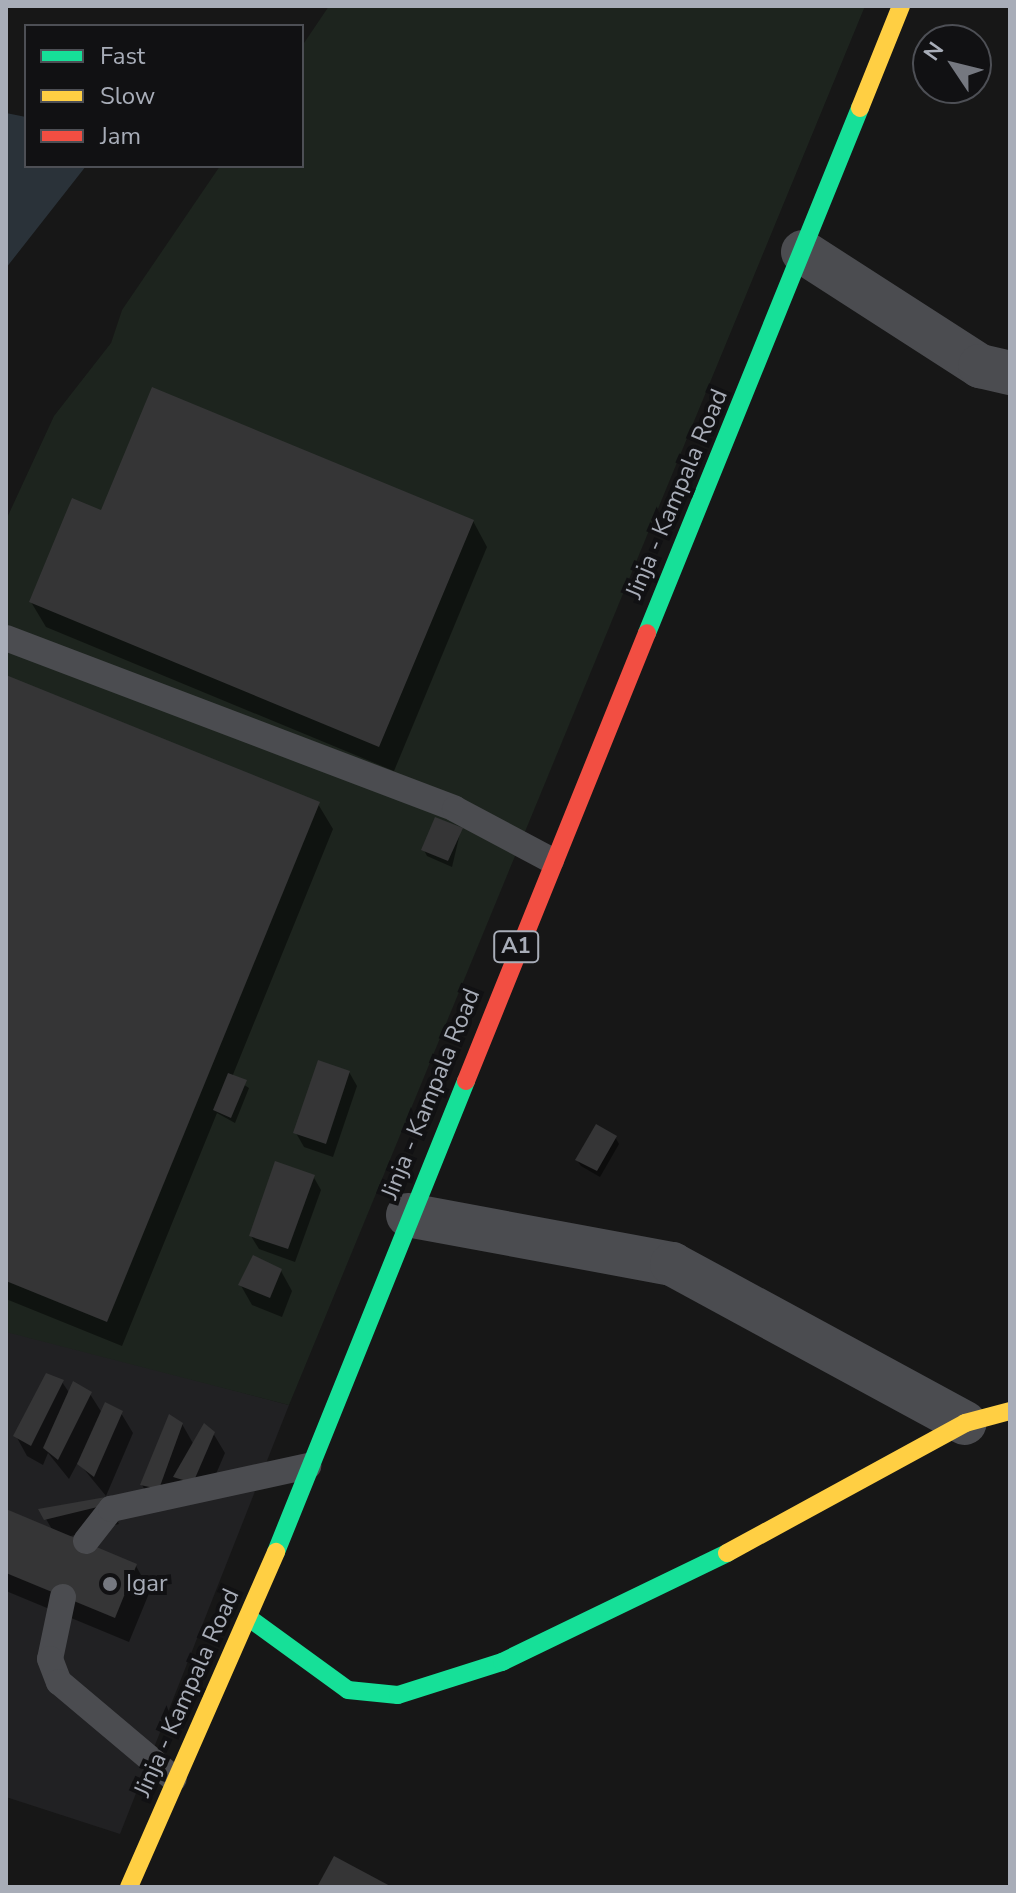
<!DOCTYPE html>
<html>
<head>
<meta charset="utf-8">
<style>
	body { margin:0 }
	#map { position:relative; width:1016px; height:1893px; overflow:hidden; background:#171717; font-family:"Nunito Sans",sans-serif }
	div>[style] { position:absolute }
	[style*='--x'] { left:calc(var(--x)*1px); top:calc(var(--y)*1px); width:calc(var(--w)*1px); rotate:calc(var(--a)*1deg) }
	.built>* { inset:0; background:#212123 }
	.green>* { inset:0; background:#1d241e }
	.water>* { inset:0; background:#2a3239 }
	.shadow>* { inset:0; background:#0007 }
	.building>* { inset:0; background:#353536 }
	.lane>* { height:26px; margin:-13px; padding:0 13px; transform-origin:13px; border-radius:13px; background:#4b4c50 }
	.street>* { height:44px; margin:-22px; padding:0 22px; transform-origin:22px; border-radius:22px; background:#4b4c50 }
	.fast>* { height:18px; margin:-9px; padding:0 9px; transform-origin:9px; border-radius:9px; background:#16e098 }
	.slow>* { height:18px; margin:-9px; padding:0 9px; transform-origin:9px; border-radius:9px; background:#ffcf43 }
	.jam>* { height:18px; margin:-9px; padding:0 9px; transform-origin:9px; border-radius:9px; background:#f24e42 }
	.dots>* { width:22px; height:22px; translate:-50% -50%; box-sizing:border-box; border:4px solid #111113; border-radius:50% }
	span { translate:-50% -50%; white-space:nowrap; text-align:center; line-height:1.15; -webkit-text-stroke:8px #111113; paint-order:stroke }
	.shield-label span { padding:2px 6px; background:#111113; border:2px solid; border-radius:6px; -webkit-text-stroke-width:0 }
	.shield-label { font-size:22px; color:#a8adb8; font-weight:700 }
	.street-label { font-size:24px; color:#a8adb8 }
	.poi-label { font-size:24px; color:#a8adb8 }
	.left { translate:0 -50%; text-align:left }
	.frame { position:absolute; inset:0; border:8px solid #a8adb8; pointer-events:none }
	.legend { position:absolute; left:24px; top:24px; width:280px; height:144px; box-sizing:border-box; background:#111113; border:2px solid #4d4f55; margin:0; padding:10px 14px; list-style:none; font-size:24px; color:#a8adb8 }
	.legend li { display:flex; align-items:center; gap:16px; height:40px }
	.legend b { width:40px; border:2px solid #4d4f55 }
	.north { position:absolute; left:912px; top:24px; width:80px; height:80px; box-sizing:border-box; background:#111113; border:2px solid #4d4f55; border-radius:50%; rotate:305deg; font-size:22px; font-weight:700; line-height:32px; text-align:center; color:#a8adb8 }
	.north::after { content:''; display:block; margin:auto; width:28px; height:36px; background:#757880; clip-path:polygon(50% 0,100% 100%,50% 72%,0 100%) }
</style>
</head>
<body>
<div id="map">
	<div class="built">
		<div style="clip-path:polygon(6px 1330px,289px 1405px,120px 1834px,6px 1797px)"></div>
	</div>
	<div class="green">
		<div style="clip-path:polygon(329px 6px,865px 6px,289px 1405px,6px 1332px,6px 520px,54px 416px,111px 343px,122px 310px,220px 166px,302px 166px,302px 46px)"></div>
	</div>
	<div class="water">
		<div style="clip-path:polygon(6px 113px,26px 117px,26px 166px,86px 166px,6px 268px)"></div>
	</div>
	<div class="shadow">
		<div style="clip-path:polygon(102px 513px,473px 521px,487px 547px,394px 771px,46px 627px,31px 602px)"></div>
		<div style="clip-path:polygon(6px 677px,318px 804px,333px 829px,232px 1077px,249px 1088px,235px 1123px,217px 1113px,122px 1346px,6px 1299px)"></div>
		<div style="clip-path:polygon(461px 829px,452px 867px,427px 856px,424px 850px)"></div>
		<div style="clip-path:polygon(349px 1072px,357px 1086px,333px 1157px,304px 1147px,296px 1133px)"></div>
		<div style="clip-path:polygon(615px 1137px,619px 1144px,600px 1177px,581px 1166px,577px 1160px)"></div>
		<div style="clip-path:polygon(313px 1176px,321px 1190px,295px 1262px,259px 1249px,251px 1236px)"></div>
		<div style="clip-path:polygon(281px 1271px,292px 1291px,282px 1317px,252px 1305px,240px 1284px)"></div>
		<div style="clip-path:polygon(62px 1382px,70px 1394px,90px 1394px,102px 1413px,121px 1413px,133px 1433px,106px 1496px,78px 1462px,69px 1479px,48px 1453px,43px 1465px,27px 1456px,16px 1436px)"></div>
		<div style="clip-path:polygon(182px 1424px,194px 1445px,213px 1433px,225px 1453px,204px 1502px,187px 1497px,153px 1505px,142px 1485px)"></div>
		<div style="clip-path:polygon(105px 1499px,119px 1524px,67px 1537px,136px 1566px,150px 1591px,129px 1642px,6px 1591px,6px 1512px,53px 1531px,46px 1519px)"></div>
	</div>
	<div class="building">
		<div style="clip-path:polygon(152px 387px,474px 520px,379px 747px,29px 602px,72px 498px,101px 510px)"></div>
		<div style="clip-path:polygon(6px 675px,320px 802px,107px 1322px,6px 1281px)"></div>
		<div style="clip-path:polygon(435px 817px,463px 828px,448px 861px,421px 850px)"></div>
		<div style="clip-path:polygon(318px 1060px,350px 1071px,326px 1144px,293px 1133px)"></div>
		<div style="clip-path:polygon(228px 1073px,247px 1080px,231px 1118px,213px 1110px)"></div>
		<div style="clip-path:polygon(596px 1124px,617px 1136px,597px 1171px,575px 1160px)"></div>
		<div style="clip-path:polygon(275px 1161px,315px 1175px,288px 1249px,249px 1236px)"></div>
		<div style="clip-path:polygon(253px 1255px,282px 1269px,270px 1298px,238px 1285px)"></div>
		<div style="clip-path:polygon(46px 1373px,64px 1380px,31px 1446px,13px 1436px)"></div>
		<div style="clip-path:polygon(73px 1381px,92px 1392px,58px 1460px,43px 1448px)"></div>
		<div style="clip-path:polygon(105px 1402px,123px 1411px,94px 1477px,77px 1464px)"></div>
		<div style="clip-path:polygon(169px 1414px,183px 1423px,159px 1489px,140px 1485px)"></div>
		<div style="clip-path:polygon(204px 1423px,215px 1432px,193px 1483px,173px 1477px)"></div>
		<div style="clip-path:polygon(106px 1497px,110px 1504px,44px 1520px,38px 1509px)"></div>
		<div style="clip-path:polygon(6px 1509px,137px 1564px,115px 1618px,6px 1573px)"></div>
		<div style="clip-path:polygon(334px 1856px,392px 1887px,317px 1887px)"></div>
	</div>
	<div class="lane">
		<div style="--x:6;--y:638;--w:480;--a:20.8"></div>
		<div style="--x:455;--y:809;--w:109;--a:28"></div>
		<div style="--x:86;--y:1541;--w:41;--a:-52"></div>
		<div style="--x:111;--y:1509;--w:202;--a:-12.3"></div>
		<div style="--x:63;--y:1597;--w:63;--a:101.8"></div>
		<div style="--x:50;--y:1659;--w:25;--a:69"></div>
		<div style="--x:59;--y:1682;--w:150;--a:40.1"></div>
	</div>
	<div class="street">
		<div style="--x:803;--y:252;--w:211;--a:32.8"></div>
		<div style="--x:980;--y:366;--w:31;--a:13"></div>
		<div style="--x:408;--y:1215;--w:269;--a:10.5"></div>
		<div style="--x:672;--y:1264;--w:333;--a:28.5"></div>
	</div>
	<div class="fast">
		<div style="--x:647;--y:633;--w:567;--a:-67.92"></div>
		<div style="--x:276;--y:1552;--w:508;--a:-68.03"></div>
		<div style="--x:249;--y:1618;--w:122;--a:36"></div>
		<div style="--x:348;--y:1690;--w:50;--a:5.7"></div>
		<div style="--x:398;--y:1695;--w:109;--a:-17.6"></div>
		<div style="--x:502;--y:1662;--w:250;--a:-25.8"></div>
	</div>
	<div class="slow">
		<div style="--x:860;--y:108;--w:110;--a:-68.1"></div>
		<div style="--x:727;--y:1553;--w:271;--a:-28.6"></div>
		<div style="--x:965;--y:1423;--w:47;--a:-14.9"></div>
		<div style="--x:129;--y:1887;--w:366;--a:-66.3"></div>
	</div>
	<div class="jam">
		<div style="--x:466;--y:1081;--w:483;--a:-68"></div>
	</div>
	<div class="dots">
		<div style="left:110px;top:1584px;background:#757880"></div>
	</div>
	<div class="shield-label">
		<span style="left:516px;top:947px">A1</span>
	</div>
	<div class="street-label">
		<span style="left:677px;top:494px;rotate:-67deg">Jinja - Kampala Road</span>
		<span style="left:431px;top:1094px;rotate:-68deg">Jinja - Kampala Road</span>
		<span style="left:187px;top:1693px;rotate:-66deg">Jinja - Kampala Road</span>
	</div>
	<div class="poi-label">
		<span class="left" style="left:126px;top:1584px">Igar</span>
	</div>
	<div class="frame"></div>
	<ul class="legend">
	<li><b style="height:10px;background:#16e098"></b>Fast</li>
	<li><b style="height:10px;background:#ffcf43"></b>Slow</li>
	<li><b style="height:10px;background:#f24e42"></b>Jam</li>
	</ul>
	<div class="north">N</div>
</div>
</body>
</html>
